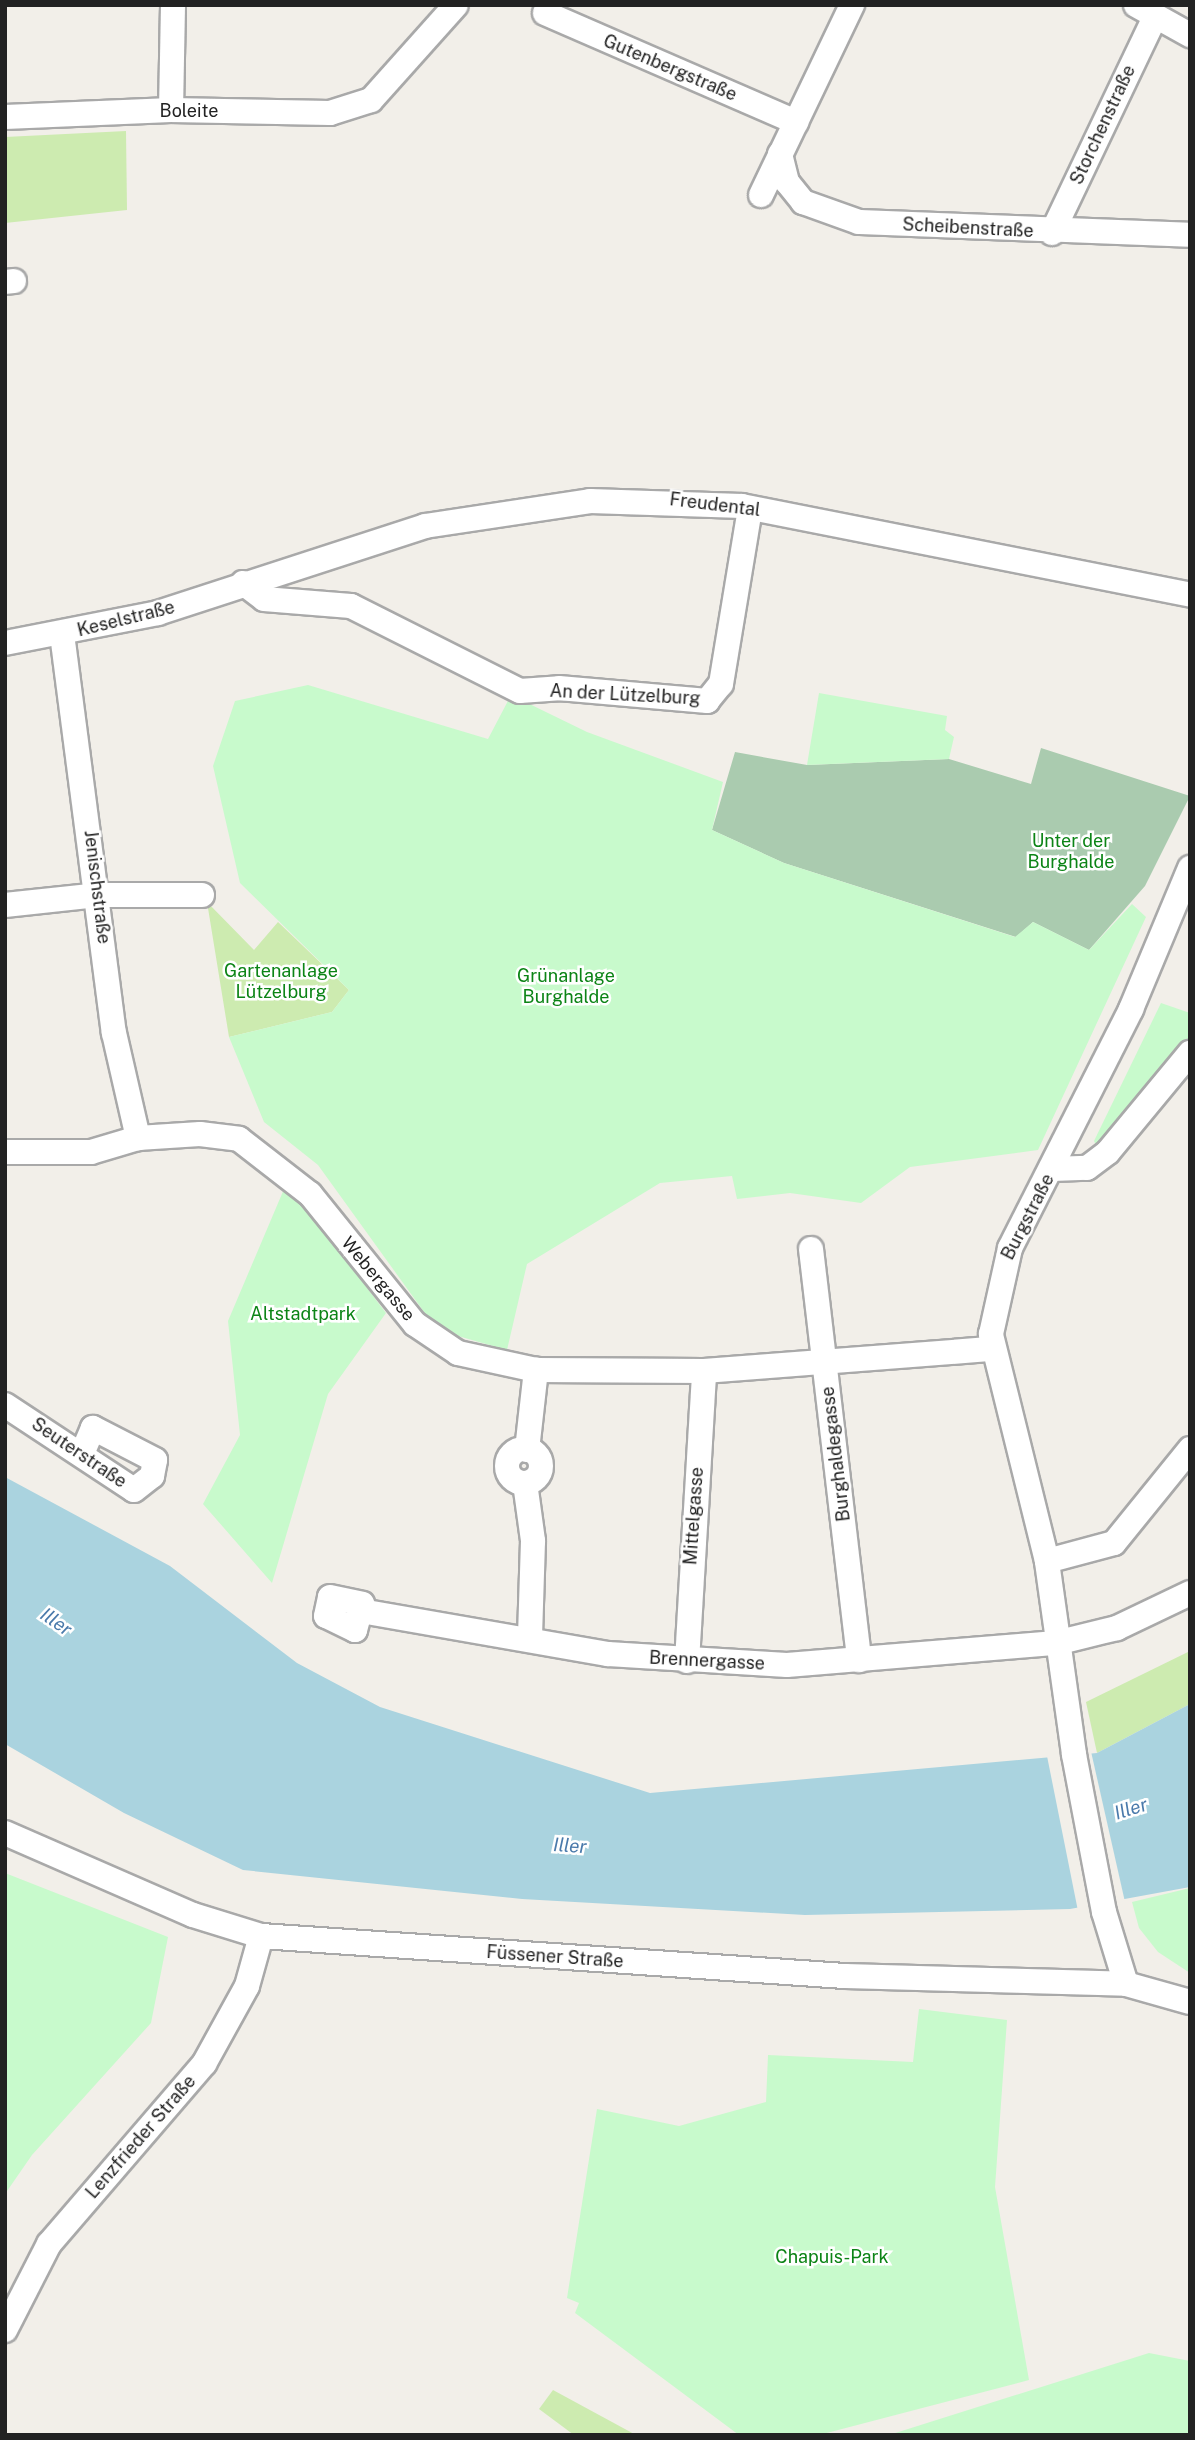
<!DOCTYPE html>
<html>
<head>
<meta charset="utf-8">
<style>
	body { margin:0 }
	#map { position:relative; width:1195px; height:2440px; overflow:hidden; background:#f2efe9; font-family:"Public Sans",sans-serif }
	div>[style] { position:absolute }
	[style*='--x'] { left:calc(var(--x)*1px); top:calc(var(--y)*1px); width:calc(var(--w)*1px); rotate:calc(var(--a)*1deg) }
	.grass>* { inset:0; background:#cdebb0 }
	.cemetery>* { inset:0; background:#aacbaf }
	.park>* { inset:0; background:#c8facc }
	.water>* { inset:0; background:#aad3df }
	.pier>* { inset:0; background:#f2efe9 }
	.roads { filter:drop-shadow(2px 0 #a9a9a9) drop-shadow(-2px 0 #a9a9a9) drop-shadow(0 2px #a9a9a9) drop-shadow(0 -2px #a9a9a9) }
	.minor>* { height:24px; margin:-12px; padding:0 12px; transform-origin:12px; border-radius:12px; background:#fff }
	.minor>.ring { margin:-12px; padding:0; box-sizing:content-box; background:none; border:24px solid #fff; border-radius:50% }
	span { translate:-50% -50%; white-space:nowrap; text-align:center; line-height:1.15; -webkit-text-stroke:5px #fff; paint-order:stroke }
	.street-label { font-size:18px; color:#222 }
	.park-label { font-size:18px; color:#0c8416 }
	.water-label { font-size:19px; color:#4a7aab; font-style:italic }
	.frame { position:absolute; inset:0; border:7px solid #222; pointer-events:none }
</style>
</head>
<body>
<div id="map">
	<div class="grass">
		<div style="clip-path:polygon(126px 131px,127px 210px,5px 223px,5px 137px)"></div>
		<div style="clip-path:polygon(207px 902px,254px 950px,278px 922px,349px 990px,332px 1012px,229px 1037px)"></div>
		<div style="clip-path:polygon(1190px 1651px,1190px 1704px,1097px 1753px,1086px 1702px)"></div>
		<div style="clip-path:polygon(553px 2390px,636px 2435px,574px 2435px,539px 2409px)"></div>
	</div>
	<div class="cemetery">
		<div style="clip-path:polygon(1041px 748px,1190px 796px,1145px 886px,1089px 950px,1033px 922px,1016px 937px,784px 863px,712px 830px,735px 752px,807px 765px,949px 759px,1031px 784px)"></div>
	</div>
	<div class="park">
		<div style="clip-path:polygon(308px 685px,488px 739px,511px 695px,587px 732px,723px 782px,712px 830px,784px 863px,1015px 937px,1033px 922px,1089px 950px,1132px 904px,1146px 917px,1038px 1150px,910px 1167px,861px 1203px,790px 1193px,737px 1199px,732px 1176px,660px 1183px,527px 1264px,507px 1350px,437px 1330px,318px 1165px,264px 1122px,229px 1037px,332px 1012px,349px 990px,240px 883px,213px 766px,235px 701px)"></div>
		<div style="clip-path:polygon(819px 693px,947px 716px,945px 730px,954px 737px,949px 759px,807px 765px)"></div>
		<div style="clip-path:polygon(1161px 1003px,1190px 1013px,1190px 1037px,1097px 1147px,1094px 1141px)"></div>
		<div style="clip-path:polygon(287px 1182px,386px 1313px,328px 1394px,272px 1583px,203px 1504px,240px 1435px,228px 1321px)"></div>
		<div style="clip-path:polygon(5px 1873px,168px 1937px,151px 2023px,32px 2155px,5px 2194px)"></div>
		<div style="clip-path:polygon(1190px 1888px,1190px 1973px,1158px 1952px,1139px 1928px,1132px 1902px)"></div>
		<div style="clip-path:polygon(919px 2009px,1007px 2020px,995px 2187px,1029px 2380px,819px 2435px,739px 2435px,575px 2313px,579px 2303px,567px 2298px,597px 2109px,679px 2126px,766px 2102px,768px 2055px,913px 2062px)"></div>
		<div style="clip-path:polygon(1149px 2353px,1190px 2361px,1190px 2435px,889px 2435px)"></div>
	</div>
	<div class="water">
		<div style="clip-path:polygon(5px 1477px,170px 1566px,297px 1663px,380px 1707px,650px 1793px,1097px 1753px,1190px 1704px,1190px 1887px,1070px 1909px,805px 1915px,522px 1899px,243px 1870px,124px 1813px,5px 1744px)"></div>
	</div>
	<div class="pier">
		<div style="clip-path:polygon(1090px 1747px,1125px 1902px,1078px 1911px,1047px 1756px)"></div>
	</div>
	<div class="roads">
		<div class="minor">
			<div style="--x:1136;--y:5;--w:62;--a:29.1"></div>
			<div style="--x:545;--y:13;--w:274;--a:23.5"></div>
			<div style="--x:171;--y:110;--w:105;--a:-88.9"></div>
			<div style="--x:5;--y:117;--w:166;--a:-2.4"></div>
			<div style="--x:171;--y:110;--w:159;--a:1.1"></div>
			<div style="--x:330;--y:113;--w:43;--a:-17.6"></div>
			<div style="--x:371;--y:100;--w:127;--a:-48.2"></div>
			<div style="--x:780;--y:154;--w:29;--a:76"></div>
			<div style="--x:787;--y:182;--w:26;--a:51"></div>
			<div style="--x:803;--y:202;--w:59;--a:19.7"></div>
			<div style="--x:859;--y:222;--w:331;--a:2.2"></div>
			<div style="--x:761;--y:195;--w:211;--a:-64.4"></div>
			<div style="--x:1052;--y:233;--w:239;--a:-64.5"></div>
			<div style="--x:5;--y:282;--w:9;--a:-6"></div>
			<div style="--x:243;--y:583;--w:26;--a:37"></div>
			<div style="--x:264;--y:599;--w:87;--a:4.6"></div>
			<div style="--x:351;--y:606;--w:189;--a:26.7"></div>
			<div style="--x:520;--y:691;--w:39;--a:-4"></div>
			<div style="--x:559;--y:688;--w:149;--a:5"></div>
			<div style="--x:707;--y:701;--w:22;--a:-51"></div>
			<div style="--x:721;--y:684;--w:178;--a:-80.6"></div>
			<div style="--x:62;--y:634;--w:402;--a:82.6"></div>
			<div style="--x:114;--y:1033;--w:108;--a:77.1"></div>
			<div style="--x:5;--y:643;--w:156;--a:-11.1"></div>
			<div style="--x:158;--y:613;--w:281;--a:-18"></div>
			<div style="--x:425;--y:526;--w:167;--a:-8.6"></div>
			<div style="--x:590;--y:501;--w:152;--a:1.9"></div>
			<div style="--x:742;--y:506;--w:457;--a:11.2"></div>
			<div style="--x:5;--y:905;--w:95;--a:-6.1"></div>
			<div style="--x:99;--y:895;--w:103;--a:0"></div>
			<div style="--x:5;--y:1152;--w:86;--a:0"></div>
			<div style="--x:91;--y:1152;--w:49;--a:-16.6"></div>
			<div style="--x:138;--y:1138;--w:62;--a:-3.7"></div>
			<div style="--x:200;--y:1134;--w:39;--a:7"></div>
			<div style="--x:239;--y:1139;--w:90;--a:37.8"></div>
			<div style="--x:310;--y:1194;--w:167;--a:51.1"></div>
			<div style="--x:415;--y:1324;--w:52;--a:34"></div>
			<div style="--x:458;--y:1353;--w:80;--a:12.3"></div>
			<div style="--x:536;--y:1370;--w:168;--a:0.3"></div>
			<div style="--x:704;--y:1371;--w:289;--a:-4.4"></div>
			<div style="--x:1052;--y:1169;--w:35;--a:-2"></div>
			<div style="--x:1087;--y:1168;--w:26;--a:-37"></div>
			<div style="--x:1108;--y:1152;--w:129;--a:-50.4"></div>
			<div style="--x:811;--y:1249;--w:414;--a:83.3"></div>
			<div style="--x:5;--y:1405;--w:154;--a:33.4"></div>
			<div style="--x:134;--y:1490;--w:23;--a:-38"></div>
			<div style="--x:152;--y:1476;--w:16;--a:-79"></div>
			<div style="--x:155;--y:1460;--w:70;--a:-152.7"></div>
			<div style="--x:93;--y:1428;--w:25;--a:113"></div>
			<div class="ring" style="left:507px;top:1449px;width:10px;height:10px"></div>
			<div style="--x:527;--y:1450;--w:81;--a:-83.6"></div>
			<div style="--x:525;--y:1483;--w:59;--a:82.1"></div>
			<div style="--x:533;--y:1541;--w:95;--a:91.8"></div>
			<div style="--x:1047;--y:1561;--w:69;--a:-15"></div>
			<div style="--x:1114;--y:1543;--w:121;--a:-51"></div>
			<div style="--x:330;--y:1597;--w:33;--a:12"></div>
			<div style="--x:362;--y:1604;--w:27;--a:105"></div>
			<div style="--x:355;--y:1630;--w:32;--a:-154"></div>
			<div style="--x:326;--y:1616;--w:19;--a:-78"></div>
			<div style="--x:361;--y:1611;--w:251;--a:9.9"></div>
			<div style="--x:608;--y:1654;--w:179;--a:3.5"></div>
			<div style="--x:787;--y:1665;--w:270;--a:-4.7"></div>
			<div style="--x:1056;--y:1643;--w:63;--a:-13.8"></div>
			<div style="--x:1117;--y:1628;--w:81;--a:-25.6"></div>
			<div style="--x:687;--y:1661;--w:290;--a:-86.6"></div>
			<div style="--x:5;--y:1833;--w:205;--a:23.6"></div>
			<div style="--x:193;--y:1915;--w:71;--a:17.2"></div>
			<div style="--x:261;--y:1936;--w:585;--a:3.92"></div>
			<div style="--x:845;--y:1976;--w:281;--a:1.6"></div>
			<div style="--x:1126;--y:1984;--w:66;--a:15.7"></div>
			<div style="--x:1126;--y:1984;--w:75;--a:-107"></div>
			<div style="--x:1104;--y:1912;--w:161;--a:-100.8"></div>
			<div style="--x:1074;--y:1754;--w:195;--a:-98"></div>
			<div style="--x:1047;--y:1561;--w:234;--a:-103.9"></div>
			<div style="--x:991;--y:1334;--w:88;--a:-77.5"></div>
			<div style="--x:1010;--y:1248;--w:268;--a:-63.1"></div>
			<div style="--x:1131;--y:1009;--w:153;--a:-67.3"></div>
			<div style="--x:5;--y:2330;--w:97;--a:-62.9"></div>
			<div style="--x:49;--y:2244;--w:238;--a:-49.3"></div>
			<div style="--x:204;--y:2064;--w:89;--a:-61.1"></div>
			<div style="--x:247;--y:1986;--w:52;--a:-74.4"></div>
		</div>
	</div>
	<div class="street-label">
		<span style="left:670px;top:68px;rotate:23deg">Gutenbergstraße</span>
		<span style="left:189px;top:111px">Boleite</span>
		<span style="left:1103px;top:125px;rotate:-65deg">Storchenstraße</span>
		<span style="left:968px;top:228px;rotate:3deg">Scheibenstraße</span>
		<span style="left:715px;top:505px;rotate:7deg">Freudental</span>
		<span style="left:126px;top:619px;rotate:-14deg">Keselstraße</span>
		<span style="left:625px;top:695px;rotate:3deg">An der Lützelburg</span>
		<span style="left:97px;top:887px;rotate:83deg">Jenischstraße</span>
		<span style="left:1028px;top:1217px;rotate:-63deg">Burgstraße</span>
		<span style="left:378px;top:1279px;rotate:50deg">Webergasse</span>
		<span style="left:79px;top:1453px;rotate:34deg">Seuterstraße</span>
		<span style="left:836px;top:1454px;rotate:-97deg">Burghaldegasse</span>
		<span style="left:694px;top:1516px;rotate:-86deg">Mittelgasse</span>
		<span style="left:707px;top:1661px;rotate:3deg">Brennergasse</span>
		<span style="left:555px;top:1957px;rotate:4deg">Füssener Straße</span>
		<span style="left:141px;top:2137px;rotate:-49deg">Lenzfrieder Straße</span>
	</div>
	<div class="park-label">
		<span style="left:1071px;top:852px">Unter der<br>Burghalde</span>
		<span style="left:281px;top:982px">Gartenanlage<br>Lützelburg</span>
		<span style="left:566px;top:987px">Grünanlage<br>Burghalde</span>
		<span style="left:303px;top:1314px">Altstadtpark</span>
		<span style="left:832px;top:2257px">Chapuis-Park</span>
	</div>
	<div class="water-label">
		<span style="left:56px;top:1622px;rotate:35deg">Iller</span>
		<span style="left:1131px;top:1809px;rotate:-17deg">Iller</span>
		<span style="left:570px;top:1846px;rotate:4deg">Iller</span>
	</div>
	<div class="frame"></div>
</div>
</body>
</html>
